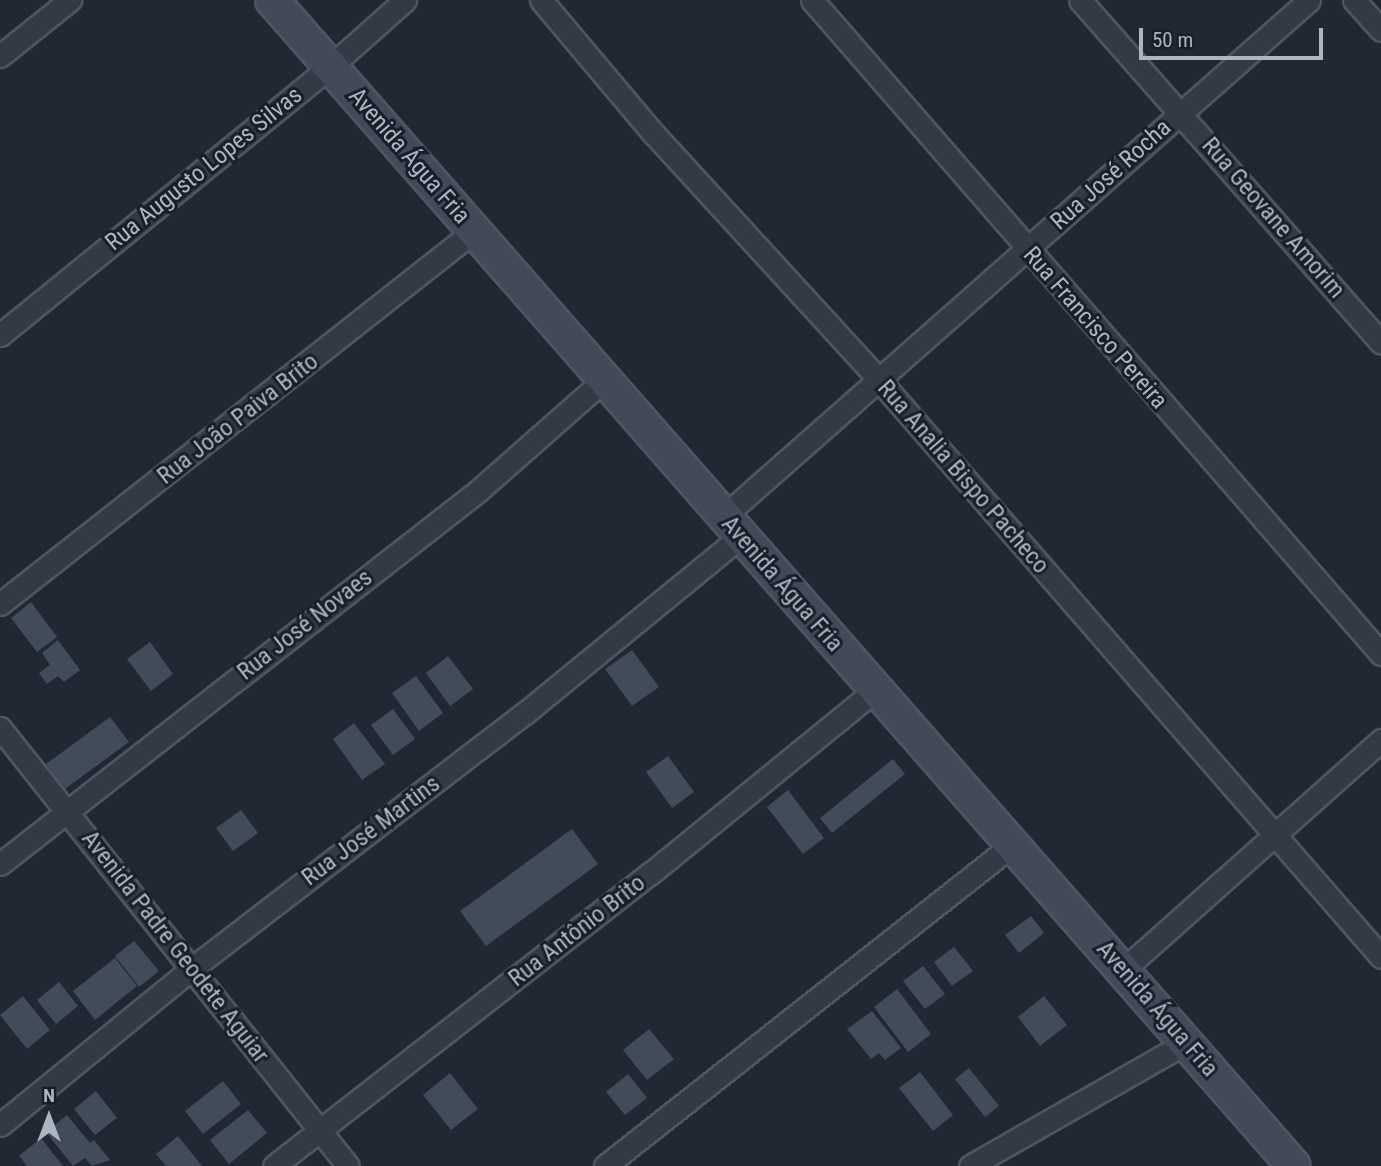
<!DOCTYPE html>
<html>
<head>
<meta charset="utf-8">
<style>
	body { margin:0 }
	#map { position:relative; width:1381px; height:1166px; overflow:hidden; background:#212834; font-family:"Roboto Condensed",sans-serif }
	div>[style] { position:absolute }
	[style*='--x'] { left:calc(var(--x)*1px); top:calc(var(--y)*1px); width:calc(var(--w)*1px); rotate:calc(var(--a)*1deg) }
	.building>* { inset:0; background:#424b59 }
	.roads { filter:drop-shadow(2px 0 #4e5560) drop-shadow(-2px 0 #4e5560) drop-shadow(0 2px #4e5560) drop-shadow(0 -2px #4e5560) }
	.street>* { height:21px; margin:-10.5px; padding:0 10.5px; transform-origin:10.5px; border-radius:10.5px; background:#343a45 }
	.secondary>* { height:32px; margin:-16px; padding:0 16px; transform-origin:16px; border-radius:16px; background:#424958 }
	span { translate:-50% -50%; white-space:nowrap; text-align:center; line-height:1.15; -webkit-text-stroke:6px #191f2a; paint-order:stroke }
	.street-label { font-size:24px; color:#aeb5c2 }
	.north { position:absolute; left:14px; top:1082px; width:70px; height:70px; -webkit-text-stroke:5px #191f2a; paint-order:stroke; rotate:0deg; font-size:19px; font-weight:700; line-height:28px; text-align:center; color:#aeb5c2 }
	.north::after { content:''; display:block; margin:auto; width:24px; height:32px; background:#aeb5c2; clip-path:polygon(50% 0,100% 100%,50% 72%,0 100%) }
	.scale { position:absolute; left:1139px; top:28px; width:184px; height:32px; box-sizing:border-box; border:4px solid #aeb5c2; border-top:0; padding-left:9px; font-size:21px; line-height:24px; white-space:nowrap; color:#aeb5c2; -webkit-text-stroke:5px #191f2a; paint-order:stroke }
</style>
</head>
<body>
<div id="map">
	<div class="building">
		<div style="clip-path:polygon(31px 602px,57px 637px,37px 652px,11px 618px)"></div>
		<div style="clip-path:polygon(58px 640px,80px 670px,64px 682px,58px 676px,47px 684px,39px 673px,50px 665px,42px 653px)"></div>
		<div style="clip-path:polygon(150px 642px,173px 674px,151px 691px,127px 659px)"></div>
		<div style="clip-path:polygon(632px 650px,659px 687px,632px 706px,605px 669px)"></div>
		<div style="clip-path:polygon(448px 656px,473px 689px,450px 706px,426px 673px)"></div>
		<div style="clip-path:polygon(416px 676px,443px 713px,419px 731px,392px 693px)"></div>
		<div style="clip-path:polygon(393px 709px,415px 739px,393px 755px,371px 725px)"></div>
		<div style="clip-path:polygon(110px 717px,129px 742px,65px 789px,46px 764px)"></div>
		<div style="clip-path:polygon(354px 723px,385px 764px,362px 780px,333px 739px)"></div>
		<div style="clip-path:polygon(668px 756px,694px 792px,672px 808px,646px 772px)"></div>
		<div style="clip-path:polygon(893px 759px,905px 774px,832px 833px,820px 818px)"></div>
		<div style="clip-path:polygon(788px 790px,824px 838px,803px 854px,767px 807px)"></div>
		<div style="clip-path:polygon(241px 810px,258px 833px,233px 851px,216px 828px)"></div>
		<div style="clip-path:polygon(572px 829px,598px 864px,486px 946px,460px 911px)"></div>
		<div style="clip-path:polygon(1031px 916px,1044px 933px,1019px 953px,1005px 935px)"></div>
		<div style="clip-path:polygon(134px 941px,159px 971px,139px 987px,115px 956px)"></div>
		<div style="clip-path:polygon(954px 947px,973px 971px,952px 986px,934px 962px)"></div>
		<div style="clip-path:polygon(115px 958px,137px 986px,95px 1020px,73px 991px)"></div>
		<div style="clip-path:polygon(923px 966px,945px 994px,925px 1009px,903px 981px)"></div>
		<div style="clip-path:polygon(59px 982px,78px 1006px,56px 1024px,37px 1000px)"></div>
		<div style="clip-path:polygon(897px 989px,931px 1034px,908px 1052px,874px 1007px)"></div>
		<div style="clip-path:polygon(23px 996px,50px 1030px,27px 1049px,0 1015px)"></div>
		<div style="clip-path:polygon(1044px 996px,1067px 1025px,1040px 1046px,1018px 1017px)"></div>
		<div style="clip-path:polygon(872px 1011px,901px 1048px,885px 1060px,879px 1053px,871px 1059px,847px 1029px)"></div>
		<div style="clip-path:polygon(649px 1029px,674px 1059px,647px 1080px,623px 1050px)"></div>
		<div style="clip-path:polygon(969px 1068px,999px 1106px,985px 1117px,955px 1079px)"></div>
		<div style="clip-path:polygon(920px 1072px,953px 1115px,933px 1131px,899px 1088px)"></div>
		<div style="clip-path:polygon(450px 1073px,478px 1109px,451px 1130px,423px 1095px)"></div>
		<div style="clip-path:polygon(628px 1074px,647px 1098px,625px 1115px,606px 1092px)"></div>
		<div style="clip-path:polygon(223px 1081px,241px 1104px,203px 1134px,185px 1111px)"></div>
		<div style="clip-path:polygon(96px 1091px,117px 1118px,95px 1135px,74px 1109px)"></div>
		<div style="clip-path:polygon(248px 1110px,267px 1133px,229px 1164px,210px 1140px)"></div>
		<div style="clip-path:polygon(67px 1115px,90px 1143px,94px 1140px,110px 1160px,92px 1166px,85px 1158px,73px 1166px,46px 1132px)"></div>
		<div style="clip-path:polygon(178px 1136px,202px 1166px,166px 1166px,156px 1154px)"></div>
		<div style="clip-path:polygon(41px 1138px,63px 1166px,27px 1166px,19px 1156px)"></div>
	</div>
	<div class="roads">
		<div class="street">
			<div style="--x:541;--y:0;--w:175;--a:49.9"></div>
			<div style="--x:654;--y:134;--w:335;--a:47.5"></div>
			<div style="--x:880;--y:381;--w:763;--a:48.98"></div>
			<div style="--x:812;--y:0;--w:867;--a:48.98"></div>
			<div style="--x:1080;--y:0;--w:456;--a:48.7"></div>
			<div style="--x:1354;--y:0;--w:40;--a:48"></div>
			<div style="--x:0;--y:56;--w:90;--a:-38.7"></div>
			<div style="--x:0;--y:335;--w:427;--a:-39.1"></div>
			<div style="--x:331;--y:66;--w:99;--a:-41.7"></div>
			<div style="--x:724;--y:516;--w:780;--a:-41.41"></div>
			<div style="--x:0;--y:604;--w:603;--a:-38.2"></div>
			<div style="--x:0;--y:728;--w:559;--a:51.53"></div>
			<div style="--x:0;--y:864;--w:606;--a:-37.97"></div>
			<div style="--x:478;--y:491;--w:168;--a:-41.4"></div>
			<div style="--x:1123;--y:970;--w:346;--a:-41.7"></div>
			<div style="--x:0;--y:1125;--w:247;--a:-39.2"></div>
			<div style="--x:191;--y:969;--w:421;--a:-37.5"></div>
			<div style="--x:525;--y:713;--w:279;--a:-39.3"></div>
			<div style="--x:274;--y:1166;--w:477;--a:-37.9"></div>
			<div style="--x:651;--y:873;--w:289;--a:-39.2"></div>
			<div style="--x:605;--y:1166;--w:517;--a:-38.24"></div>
			<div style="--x:970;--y:1166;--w:249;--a:-29.7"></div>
		</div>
		<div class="secondary">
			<div style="--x:272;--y:0;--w:1550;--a:48.77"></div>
		</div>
	</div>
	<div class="street-label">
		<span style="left:409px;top:156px;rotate:49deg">Avenida Água Fria</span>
		<span style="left:204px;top:169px;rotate:-39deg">Rua Augusto Lopes Silvas</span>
		<span style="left:1111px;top:175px;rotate:-42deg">Rua José Rocha</span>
		<span style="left:1273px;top:218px;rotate:49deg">Rua Geovane Amorim</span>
		<span style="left:1095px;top:328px;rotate:49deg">Rua Francisco Pereira</span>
		<span style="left:238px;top:419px;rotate:-38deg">Rua João Paiva Brito</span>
		<span style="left:963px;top:477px;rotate:49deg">Rua Analia Bispo Pacheco</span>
		<span style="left:782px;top:584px;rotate:49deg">Avenida Água Fria</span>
		<span style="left:305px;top:625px;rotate:-38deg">Rua José Novaes</span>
		<span style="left:371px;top:831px;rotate:-37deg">Rua José Martins</span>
		<span style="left:577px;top:931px;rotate:-38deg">Rua Antônio Brito</span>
		<span style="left:175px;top:947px;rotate:52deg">Avenida Padre Geodete Aguiar</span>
		<span style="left:1157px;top:1009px;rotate:49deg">Avenida Água Fria</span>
	</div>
	<div class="north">N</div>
	<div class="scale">50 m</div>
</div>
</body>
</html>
